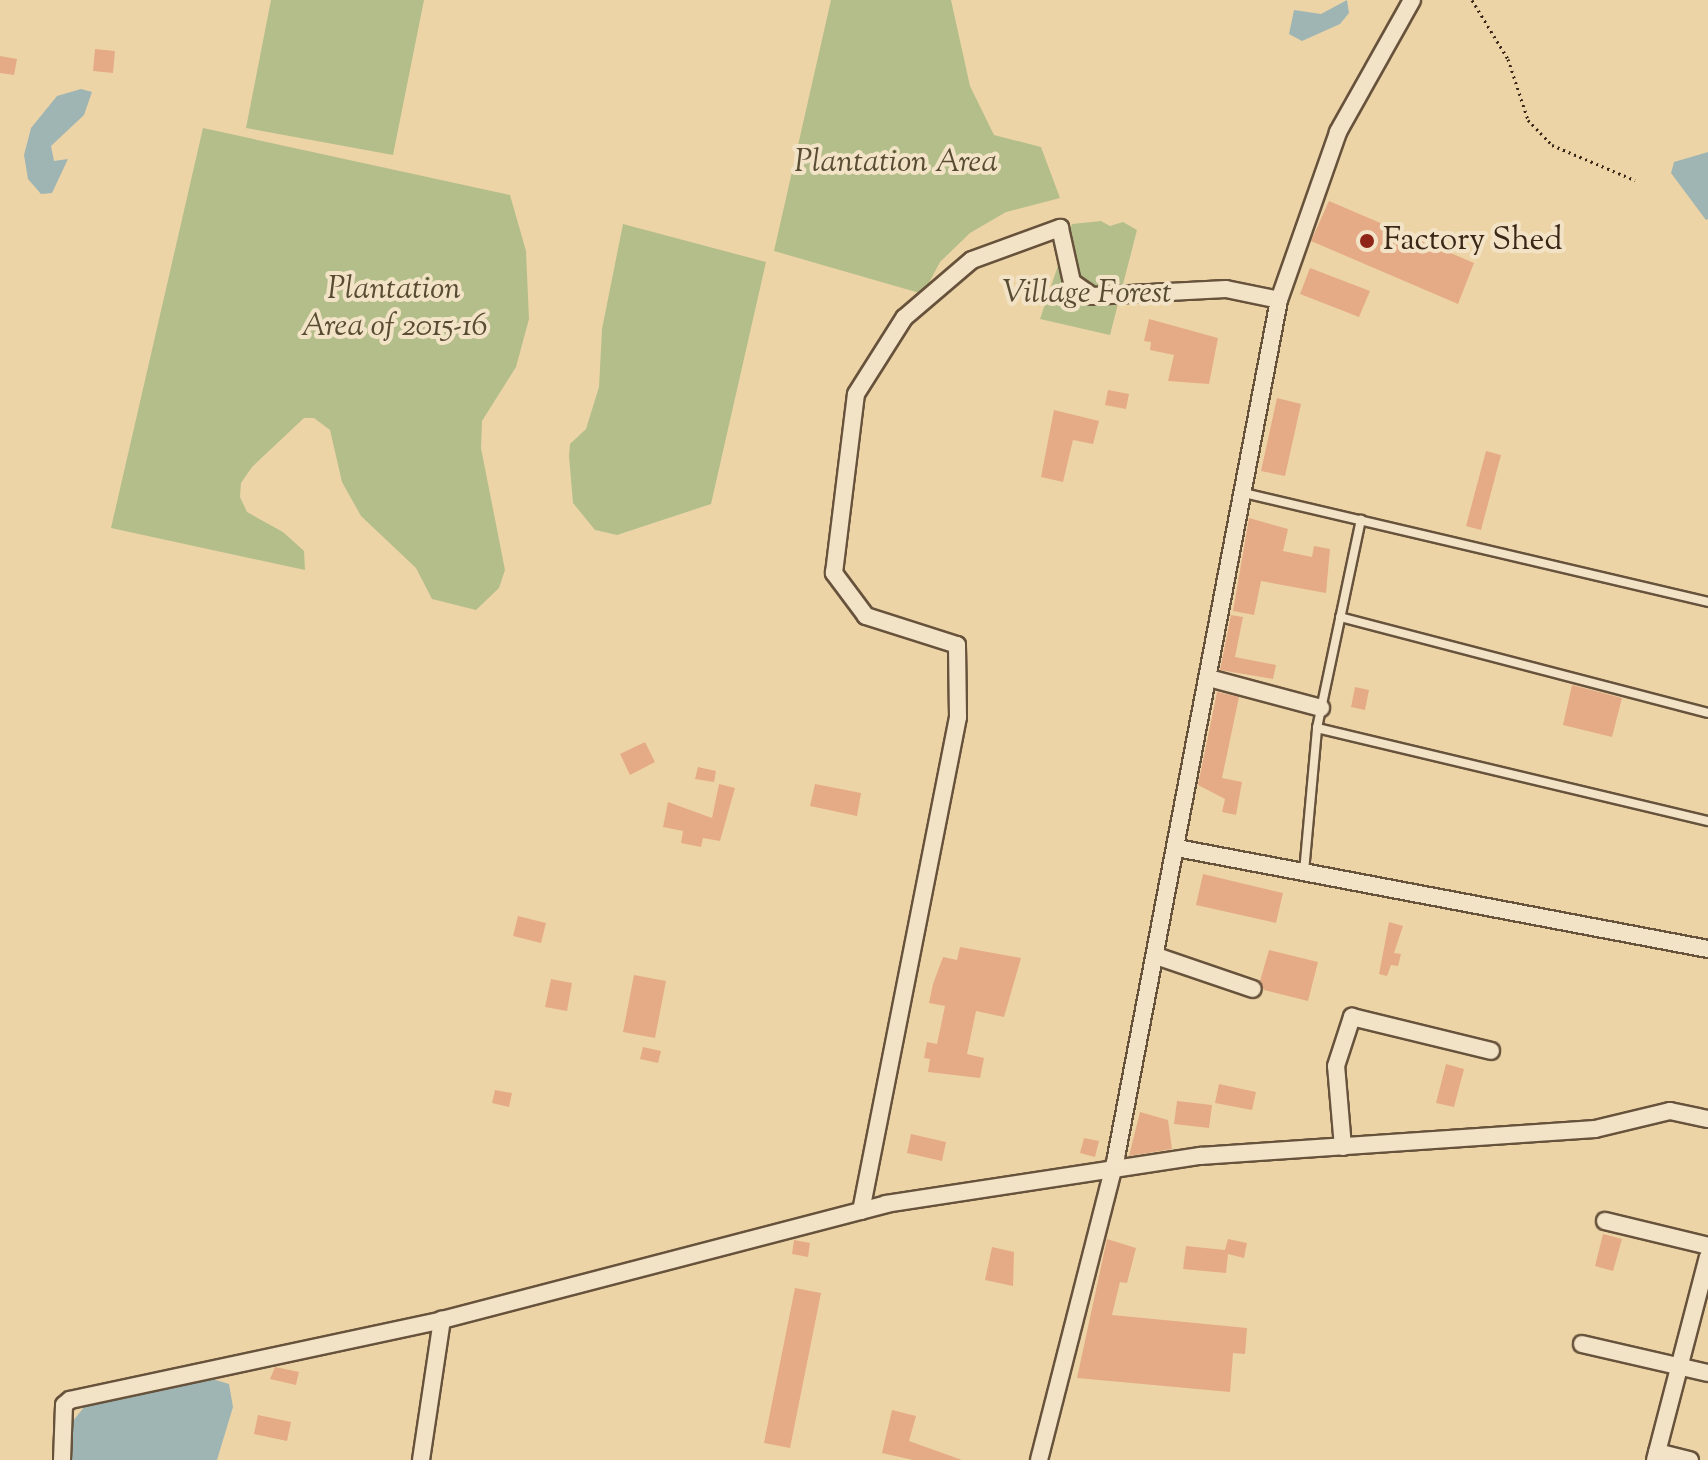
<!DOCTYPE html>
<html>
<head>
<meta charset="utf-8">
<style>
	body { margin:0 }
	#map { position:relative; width:1708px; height:1460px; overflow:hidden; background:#edd4a7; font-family:"Sorts Mill Goudy",serif }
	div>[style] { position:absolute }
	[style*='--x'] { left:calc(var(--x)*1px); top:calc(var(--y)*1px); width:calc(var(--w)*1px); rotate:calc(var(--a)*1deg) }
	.green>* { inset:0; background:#b4be8a }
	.water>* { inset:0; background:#9eb5b4 }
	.building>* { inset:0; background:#e5ab86 }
	.path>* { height:3px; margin-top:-1.5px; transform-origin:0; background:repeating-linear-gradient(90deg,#3a2718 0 2px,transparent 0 6px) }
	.roads { filter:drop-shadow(2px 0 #67523c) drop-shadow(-2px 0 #67523c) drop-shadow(0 2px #67523c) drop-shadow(0 -2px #67523c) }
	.lane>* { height:8px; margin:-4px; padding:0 4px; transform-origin:4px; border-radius:4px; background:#f3e3c6 }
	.street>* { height:16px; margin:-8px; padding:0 8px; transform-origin:8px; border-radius:8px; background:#f3e3c6 }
	.dots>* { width:22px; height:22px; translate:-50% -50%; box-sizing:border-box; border:4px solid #f3e3c6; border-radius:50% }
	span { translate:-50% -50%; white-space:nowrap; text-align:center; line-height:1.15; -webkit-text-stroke:8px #f3e3c6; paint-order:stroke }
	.park-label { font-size:32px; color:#584d34; font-style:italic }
	.poi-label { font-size:32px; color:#3a2718 }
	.left { translate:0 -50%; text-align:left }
</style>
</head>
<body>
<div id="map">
	<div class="green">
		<div style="clip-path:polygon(271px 0,424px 0,393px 155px,246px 128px)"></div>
		<div style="clip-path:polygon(831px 0,951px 0,970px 86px,994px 135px,1041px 147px,1060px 198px,1006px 212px,970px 233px,940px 262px,923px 294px,774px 251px)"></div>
		<div style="clip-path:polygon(203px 128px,510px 195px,526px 251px,529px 319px,516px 367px,482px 421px,481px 448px,505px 570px,499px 588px,476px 610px,432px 599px,416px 568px,361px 516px,342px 482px,330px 430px,314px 418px,304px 418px,252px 467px,241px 483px,240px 497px,247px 512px,283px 532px,304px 551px,305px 570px,111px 528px)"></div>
		<div style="clip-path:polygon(1101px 221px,1110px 226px,1123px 222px,1137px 230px,1110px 335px,1040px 319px,1072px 224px)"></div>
		<div style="clip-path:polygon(623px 224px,766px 262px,711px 504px,617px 535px,595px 530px,573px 503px,569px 456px,570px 444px,586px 429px,599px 387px,602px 329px)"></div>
	</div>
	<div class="water">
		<div style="clip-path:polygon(1347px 0,1349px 13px,1340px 24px,1302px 41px,1289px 34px,1294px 10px,1321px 14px)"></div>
		<div style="clip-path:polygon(81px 89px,92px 92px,84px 115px,51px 146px,54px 161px,68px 159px,52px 193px,41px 194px,28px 179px,24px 155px,31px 128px,57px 96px)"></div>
		<div style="clip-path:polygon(1708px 152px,1708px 219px,1706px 220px,1671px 173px,1674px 162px)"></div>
		<div style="clip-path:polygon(209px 1378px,229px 1384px,233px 1407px,217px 1460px,67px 1460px,73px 1421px,88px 1402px)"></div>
	</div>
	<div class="building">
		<div style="clip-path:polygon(95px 49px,115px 51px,113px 73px,93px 71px)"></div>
		<div style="clip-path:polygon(0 56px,17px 59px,14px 75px,0 73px)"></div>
		<div style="clip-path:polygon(1329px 201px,1474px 263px,1458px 304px,1311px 241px)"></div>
		<div style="clip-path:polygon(1310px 268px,1370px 291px,1359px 317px,1300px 294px)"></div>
		<div style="clip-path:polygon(1149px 319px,1218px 338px,1209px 384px,1168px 381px,1174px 355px,1150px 350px,1151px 342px,1144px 341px)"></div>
		<div style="clip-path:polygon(1108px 390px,1129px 394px,1126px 409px,1105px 405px)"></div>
		<div style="clip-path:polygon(1277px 398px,1301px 404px,1285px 476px,1261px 471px)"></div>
		<div style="clip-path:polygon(1054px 410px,1099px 421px,1093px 444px,1073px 440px,1063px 482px,1041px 477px)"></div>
		<div style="clip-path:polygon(1486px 451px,1501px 455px,1481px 530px,1466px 526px)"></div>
		<div style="clip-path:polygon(1249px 518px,1288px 529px,1283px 551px,1312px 557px,1314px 546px,1330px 549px,1326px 593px,1261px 581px,1254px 615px,1233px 611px)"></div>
		<div style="clip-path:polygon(1231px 615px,1243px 617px,1235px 657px,1276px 665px,1273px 679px,1220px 670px)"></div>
		<div style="clip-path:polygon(1572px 685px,1622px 698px,1612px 737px,1563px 725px)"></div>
		<div style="clip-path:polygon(1355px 687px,1369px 690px,1365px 710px,1351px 707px)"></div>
		<div style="clip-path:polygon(1217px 692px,1239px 697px,1222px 778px,1242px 782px,1236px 815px,1222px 812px,1225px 799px,1198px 785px)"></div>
		<div style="clip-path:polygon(645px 742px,655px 762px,630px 775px,620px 754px)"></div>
		<div style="clip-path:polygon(698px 767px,716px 771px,714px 782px,695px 779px)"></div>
		<div style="clip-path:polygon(719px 784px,735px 788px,720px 841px,703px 838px,701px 847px,681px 843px,683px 831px,663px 827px,668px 802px,712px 818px)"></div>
		<div style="clip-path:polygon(815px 784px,861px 793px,857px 816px,810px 806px)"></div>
		<div style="clip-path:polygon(1203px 874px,1283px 893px,1276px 923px,1196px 905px)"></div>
		<div style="clip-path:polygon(518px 916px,546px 923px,541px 943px,513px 936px)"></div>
		<div style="clip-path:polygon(1389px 922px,1403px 926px,1394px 953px,1401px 954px,1398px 966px,1391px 965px,1387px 976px,1379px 974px)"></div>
		<div style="clip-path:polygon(960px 947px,1021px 958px,1004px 1017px,976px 1011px,967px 1054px,984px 1058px,980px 1078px,928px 1072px,930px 1059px,924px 1058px,927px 1042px,937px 1044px,945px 1006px,929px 1003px,933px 984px,943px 957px,957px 960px)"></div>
		<div style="clip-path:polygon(1269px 950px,1318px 962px,1308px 1001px,1264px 990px,1260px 981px)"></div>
		<div style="clip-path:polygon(634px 975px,666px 981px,655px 1038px,623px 1032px)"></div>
		<div style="clip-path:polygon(551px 979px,572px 983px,567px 1011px,545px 1007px)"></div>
		<div style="clip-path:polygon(643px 1047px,661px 1051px,658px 1063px,640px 1059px)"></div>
		<div style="clip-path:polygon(1446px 1064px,1464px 1069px,1454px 1107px,1436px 1103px)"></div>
		<div style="clip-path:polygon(1219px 1084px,1256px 1092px,1252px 1110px,1215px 1103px)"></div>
		<div style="clip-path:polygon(495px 1090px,512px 1093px,509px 1107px,492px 1103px)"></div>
		<div style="clip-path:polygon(1177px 1101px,1212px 1105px,1209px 1128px,1174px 1124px)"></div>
		<div style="clip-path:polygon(1140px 1112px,1168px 1120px,1172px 1149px,1129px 1156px)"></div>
		<div style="clip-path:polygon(911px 1134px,946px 1142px,942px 1161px,907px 1153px)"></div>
		<div style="clip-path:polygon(1084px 1138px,1099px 1141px,1095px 1157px,1080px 1153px)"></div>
		<div style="clip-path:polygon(1603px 1234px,1622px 1239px,1613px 1271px,1595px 1266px)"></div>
		<div style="clip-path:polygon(1107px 1239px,1136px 1248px,1127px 1283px,1120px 1282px,1112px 1315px,1247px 1328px,1245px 1354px,1233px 1353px,1230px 1392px,1077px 1378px)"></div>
		<div style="clip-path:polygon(1228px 1239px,1247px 1243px,1244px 1258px,1228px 1254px,1226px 1273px,1183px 1269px,1186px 1246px,1225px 1250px)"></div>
		<div style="clip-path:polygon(794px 1240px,810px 1243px,808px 1257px,792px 1254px)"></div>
		<div style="clip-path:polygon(992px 1247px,1014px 1252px,1013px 1286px,985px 1280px)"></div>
		<div style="clip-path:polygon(795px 1288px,821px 1293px,790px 1448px,764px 1443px)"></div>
		<div style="clip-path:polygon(275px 1367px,299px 1372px,296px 1385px,270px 1379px)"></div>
		<div style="clip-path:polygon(892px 1410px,916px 1416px,909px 1441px,962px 1460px,913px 1460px,882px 1453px)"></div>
		<div style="clip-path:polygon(258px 1415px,291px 1422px,287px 1441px,254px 1434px)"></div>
	</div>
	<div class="path">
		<div style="--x:1472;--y:0;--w:69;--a:58.6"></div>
		<div style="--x:1508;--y:59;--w:64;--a:71.8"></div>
		<div style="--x:1528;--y:120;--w:35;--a:46"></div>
		<div style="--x:1552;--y:145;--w:90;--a:22.9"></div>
	</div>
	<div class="roads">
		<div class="lane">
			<div style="--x:1244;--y:493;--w:477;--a:13.2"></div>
			<div style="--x:1340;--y:617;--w:380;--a:14.6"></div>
			<div style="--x:1317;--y:728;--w:402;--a:13.4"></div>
			<div style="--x:1304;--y:872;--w:145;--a:-84.8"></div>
			<div style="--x:1317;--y:728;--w:213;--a:-78.1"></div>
		</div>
		<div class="street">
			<div style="--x:1209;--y:678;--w:116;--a:15"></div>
			<div style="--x:1177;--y:848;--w:541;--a:10.77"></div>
			<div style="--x:1156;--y:956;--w:102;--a:18.8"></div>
			<div style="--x:1343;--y:1147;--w:81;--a:-94.9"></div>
			<div style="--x:1336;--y:1066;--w:52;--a:-71.9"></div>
			<div style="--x:1352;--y:1017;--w:143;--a:13.7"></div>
			<div style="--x:861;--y:1211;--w:503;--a:-78.89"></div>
			<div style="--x:958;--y:717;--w:72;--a:-90.8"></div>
			<div style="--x:957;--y:645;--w:96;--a:-162.3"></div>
			<div style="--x:866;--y:616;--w:54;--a:-126.7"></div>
			<div style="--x:834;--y:573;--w:180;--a:-83"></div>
			<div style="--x:856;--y:394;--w:90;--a:-57.7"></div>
			<div style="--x:904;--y:318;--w:89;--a:-40.5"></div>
			<div style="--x:972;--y:260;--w:94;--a:-20"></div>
			<div style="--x:1060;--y:228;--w:55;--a:77.5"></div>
			<div style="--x:1072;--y:282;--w:24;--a:35"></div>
			<div style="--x:1092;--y:296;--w:134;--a:-3"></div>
			<div style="--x:1226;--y:289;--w:54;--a:11.7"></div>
			<div style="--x:1605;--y:1221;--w:106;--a:13.6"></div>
			<div style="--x:1582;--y:1344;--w:129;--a:13"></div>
			<div style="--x:1657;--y:1452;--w:34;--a:14"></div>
			<div style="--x:62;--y:1460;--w:55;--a:-87.9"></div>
			<div style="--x:64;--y:1405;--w:8;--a:-40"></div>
			<div style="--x:70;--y:1400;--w:381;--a:-12.1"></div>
			<div style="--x:442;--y:1320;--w:459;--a:-14.6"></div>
			<div style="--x:886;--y:1204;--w:318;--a:-8.7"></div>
			<div style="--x:1200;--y:1156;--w:396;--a:-3.9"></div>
			<div style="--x:1595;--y:1129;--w:77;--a:-13.5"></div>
			<div style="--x:1670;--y:1111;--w:39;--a:12"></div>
			<div style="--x:421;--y:1460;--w:142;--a:-81.5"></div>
			<div style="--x:1039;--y:1460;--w:313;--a:-75.7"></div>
			<div style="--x:1116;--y:1157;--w:872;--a:-79.23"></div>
			<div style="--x:1279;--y:300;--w:178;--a:-70.6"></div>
			<div style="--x:1338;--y:132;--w:151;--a:-60.7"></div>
			<div style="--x:1655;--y:1460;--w:210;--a:-75.4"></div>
		</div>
	</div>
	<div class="dots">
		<div style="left:1367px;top:241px;background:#8f2418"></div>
	</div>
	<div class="park-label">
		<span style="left:896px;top:163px">Plantation Area</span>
		<span style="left:394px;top:309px">Plantation<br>Area of 2015-16</span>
		<span style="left:1087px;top:294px">Village Forest</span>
	</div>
	<div class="poi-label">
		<span class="left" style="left:1383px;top:241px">Factory Shed</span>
	</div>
</div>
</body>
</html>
